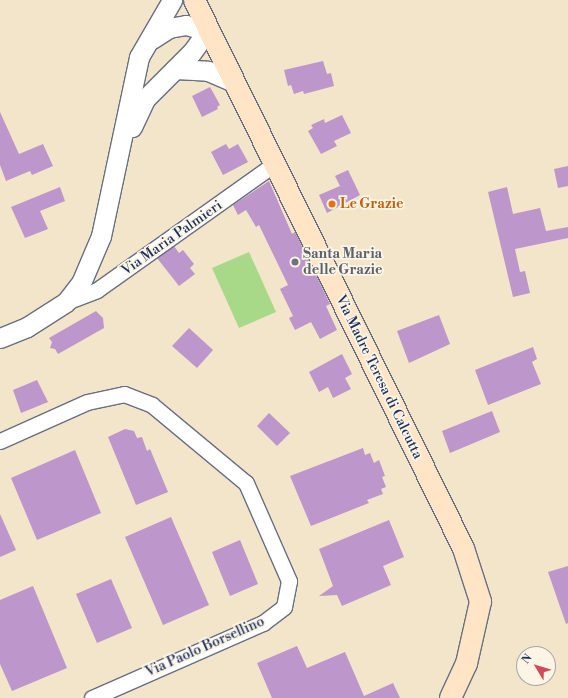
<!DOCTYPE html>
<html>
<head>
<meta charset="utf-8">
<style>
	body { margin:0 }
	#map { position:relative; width:568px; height:698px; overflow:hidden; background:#f3e5c9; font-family:"Libre Bodoni",serif }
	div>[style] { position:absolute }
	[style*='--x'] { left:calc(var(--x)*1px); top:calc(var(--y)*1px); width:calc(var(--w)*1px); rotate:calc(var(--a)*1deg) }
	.green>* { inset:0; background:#a8d988 }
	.building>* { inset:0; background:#bd96cc }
	.roads { filter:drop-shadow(1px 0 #676f83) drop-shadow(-1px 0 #676f83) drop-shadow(0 1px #676f83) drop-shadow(0 -1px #676f83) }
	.minor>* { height:15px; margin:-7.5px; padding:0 7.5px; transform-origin:7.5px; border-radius:7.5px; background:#fff }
	.tertiary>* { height:19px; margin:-9.5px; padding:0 9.5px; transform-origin:9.5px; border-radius:9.5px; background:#fff }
	.secondary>* { height:21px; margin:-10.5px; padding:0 10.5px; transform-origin:10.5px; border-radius:10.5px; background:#ffe4c6 }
	.dots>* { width:11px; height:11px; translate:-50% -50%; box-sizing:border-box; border:2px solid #fcf5e5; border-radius:50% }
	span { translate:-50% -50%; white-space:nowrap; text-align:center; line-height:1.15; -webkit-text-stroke:3.5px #fcf5e5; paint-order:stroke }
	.food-label { font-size:14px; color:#c56008; font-weight:700 }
	.left { translate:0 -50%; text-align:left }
	.street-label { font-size:14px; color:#1b2f5e }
	.worship-label { font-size:14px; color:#5b616d; font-weight:700 }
	.north { position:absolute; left:516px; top:646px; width:40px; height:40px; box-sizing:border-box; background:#fcf5e5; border:1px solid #a2a6af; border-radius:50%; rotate:308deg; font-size:11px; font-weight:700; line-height:16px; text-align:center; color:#1b2f5e }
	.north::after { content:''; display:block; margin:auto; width:14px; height:18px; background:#d1495b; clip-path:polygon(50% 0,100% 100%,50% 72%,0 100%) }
</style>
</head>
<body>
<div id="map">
	<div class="green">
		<div style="clip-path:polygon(249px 252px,276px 312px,239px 328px,212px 268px)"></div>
	</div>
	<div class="building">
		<div style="clip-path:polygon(323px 61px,327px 74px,331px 73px,334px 86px,304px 94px,303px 91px,294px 94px,291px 85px,288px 86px,284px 70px)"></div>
		<div style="clip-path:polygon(210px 87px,220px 105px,217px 107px,218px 109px,202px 117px,192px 96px)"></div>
		<div style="clip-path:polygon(0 112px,19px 154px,43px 144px,53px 166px,32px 175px,30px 171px,6px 181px,0 165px)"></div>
		<div style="clip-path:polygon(342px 115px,351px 133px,334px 141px,337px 146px,321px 154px,308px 131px,313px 128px,311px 125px,324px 119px,325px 123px)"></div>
		<div style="clip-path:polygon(226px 144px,229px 149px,238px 144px,248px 162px,223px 175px,211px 152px)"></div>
		<div style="clip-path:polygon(568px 166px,568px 186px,558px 188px,554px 169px)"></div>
		<div style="clip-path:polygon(348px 170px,360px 195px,327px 213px,319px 195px,340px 186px,335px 176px)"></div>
		<div style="clip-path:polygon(269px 181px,292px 234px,295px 232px,330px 304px,326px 306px,337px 330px,320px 339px,311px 322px,295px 330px,289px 318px,293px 316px,280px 289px,288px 285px,259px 225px,256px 227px,246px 210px,238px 215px,233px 205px)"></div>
		<div style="clip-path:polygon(60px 187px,65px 201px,40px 211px,48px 229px,25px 238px,11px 207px)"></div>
		<div style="clip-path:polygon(507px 187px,513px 214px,540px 208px,546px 231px,568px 227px,568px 238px,515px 249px,520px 272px,525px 271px,530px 293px,513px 297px,488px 192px)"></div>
		<div style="clip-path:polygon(174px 246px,179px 253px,183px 250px,194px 264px,190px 268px,195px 274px,179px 286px,157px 258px)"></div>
		<div style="clip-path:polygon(96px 311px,103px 318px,104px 328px,58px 354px,55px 349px,50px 348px,52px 342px,49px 338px)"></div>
		<div style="clip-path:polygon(439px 315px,450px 344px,409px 363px,397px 331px)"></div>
		<div style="clip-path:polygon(189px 328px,213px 350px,197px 368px,172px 346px)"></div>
		<div style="clip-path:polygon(533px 347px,537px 359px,532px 362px,541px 384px,488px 405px,475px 370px)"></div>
		<div style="clip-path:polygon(342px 354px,352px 374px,345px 378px,351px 389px,333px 398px,328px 387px,319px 392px,309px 372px)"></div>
		<div style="clip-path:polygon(37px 380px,48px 402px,21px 413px,13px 390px)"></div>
		<div style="clip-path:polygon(492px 411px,500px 432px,450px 453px,442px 431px)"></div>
		<div style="clip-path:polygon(269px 413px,290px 433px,277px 446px,257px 426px)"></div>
		<div style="clip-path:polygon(125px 429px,134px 431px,137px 438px,142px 437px,147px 451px,150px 449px,168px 492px,136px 505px,108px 437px)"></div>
		<div style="clip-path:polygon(363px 448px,365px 455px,370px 453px,374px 463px,379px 460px,385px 476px,382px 477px,386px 487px,381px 489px,383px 494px,367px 500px,369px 503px,311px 526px,290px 476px)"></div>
		<div style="clip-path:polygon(75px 450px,101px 513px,37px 540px,11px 478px)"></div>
		<div style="clip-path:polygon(0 514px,16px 550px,0 557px)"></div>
		<div style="clip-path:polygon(171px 517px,209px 605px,163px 625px,125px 537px)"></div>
		<div style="clip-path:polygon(389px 520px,404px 557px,383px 566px,391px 585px,342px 606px,337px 595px,319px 596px,333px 586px,319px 549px)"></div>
		<div style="clip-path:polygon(240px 540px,258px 584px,230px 596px,212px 552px)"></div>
		<div style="clip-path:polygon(568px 566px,568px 623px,566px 624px,548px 572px)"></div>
		<div style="clip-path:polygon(111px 579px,132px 628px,97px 643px,76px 594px)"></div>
		<div style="clip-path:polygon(33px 586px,67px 668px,12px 691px,0 664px,0 600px)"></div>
		<div style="clip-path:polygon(297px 646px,307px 668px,345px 652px,364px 696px,393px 683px,400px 698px,272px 698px,257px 663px)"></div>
	</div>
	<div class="roads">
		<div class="minor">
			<div style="--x:66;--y:302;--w:33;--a:-21"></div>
			<div style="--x:97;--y:290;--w:216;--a:-35.4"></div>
			<div style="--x:0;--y:441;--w:95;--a:-24.1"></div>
			<div style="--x:87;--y:402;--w:38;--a:-12"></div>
			<div style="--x:124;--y:394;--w:30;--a:21"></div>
			<div style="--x:152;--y:405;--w:122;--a:39.7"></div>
			<div style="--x:246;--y:483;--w:107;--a:66.3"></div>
			<div style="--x:289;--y:581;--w:26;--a:101"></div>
			<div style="--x:284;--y:607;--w:26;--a:143"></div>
			<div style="--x:263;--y:623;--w:187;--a:156.3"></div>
		</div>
		<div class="tertiary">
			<div style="--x:175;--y:69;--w:33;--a:3"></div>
			<div style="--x:208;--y:71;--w:26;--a:23"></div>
			<div style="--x:132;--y:127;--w:31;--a:-65"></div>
			<div style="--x:145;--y:99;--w:66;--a:-45"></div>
			<div style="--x:192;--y:52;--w:26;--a:-54"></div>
			<div style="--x:207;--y:31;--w:22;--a:-164"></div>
			<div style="--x:186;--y:25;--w:17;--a:170"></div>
			<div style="--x:169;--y:28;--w:20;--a:147"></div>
			<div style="--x:0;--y:338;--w:29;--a:-22"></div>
			<div style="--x:27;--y:327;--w:46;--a:-32.7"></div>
			<div style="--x:66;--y:302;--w:24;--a:-52"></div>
			<div style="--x:81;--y:283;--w:51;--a:-66.9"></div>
			<div style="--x:101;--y:236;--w:183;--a:-78"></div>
			<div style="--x:139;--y:57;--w:66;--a:-59.9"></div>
		</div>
		<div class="secondary">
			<div style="--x:194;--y:0;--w:610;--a:63.85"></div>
			<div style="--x:463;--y:548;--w:56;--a:72.2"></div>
			<div style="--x:480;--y:601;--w:64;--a:102.7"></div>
			<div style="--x:466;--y:663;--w:38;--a:115"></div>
		</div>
	</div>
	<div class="dots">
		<div style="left:332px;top:204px;background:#e8710a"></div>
		<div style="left:295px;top:262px;background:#6b7280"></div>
	</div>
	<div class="food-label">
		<span class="left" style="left:340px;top:204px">Le Grazie</span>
	</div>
	<div class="street-label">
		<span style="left:172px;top:238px;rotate:-35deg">Via Maria Palmieri</span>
		<span style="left:379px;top:377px;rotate:64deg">Via Madre Teresa di Calcutta</span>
		<span style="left:205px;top:647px;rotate:-24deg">Via Paolo Borsellino</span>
	</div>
	<div class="worship-label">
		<span class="left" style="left:303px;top:262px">Santa Maria<br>delle Grazie</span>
	</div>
	<div class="north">N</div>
</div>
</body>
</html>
